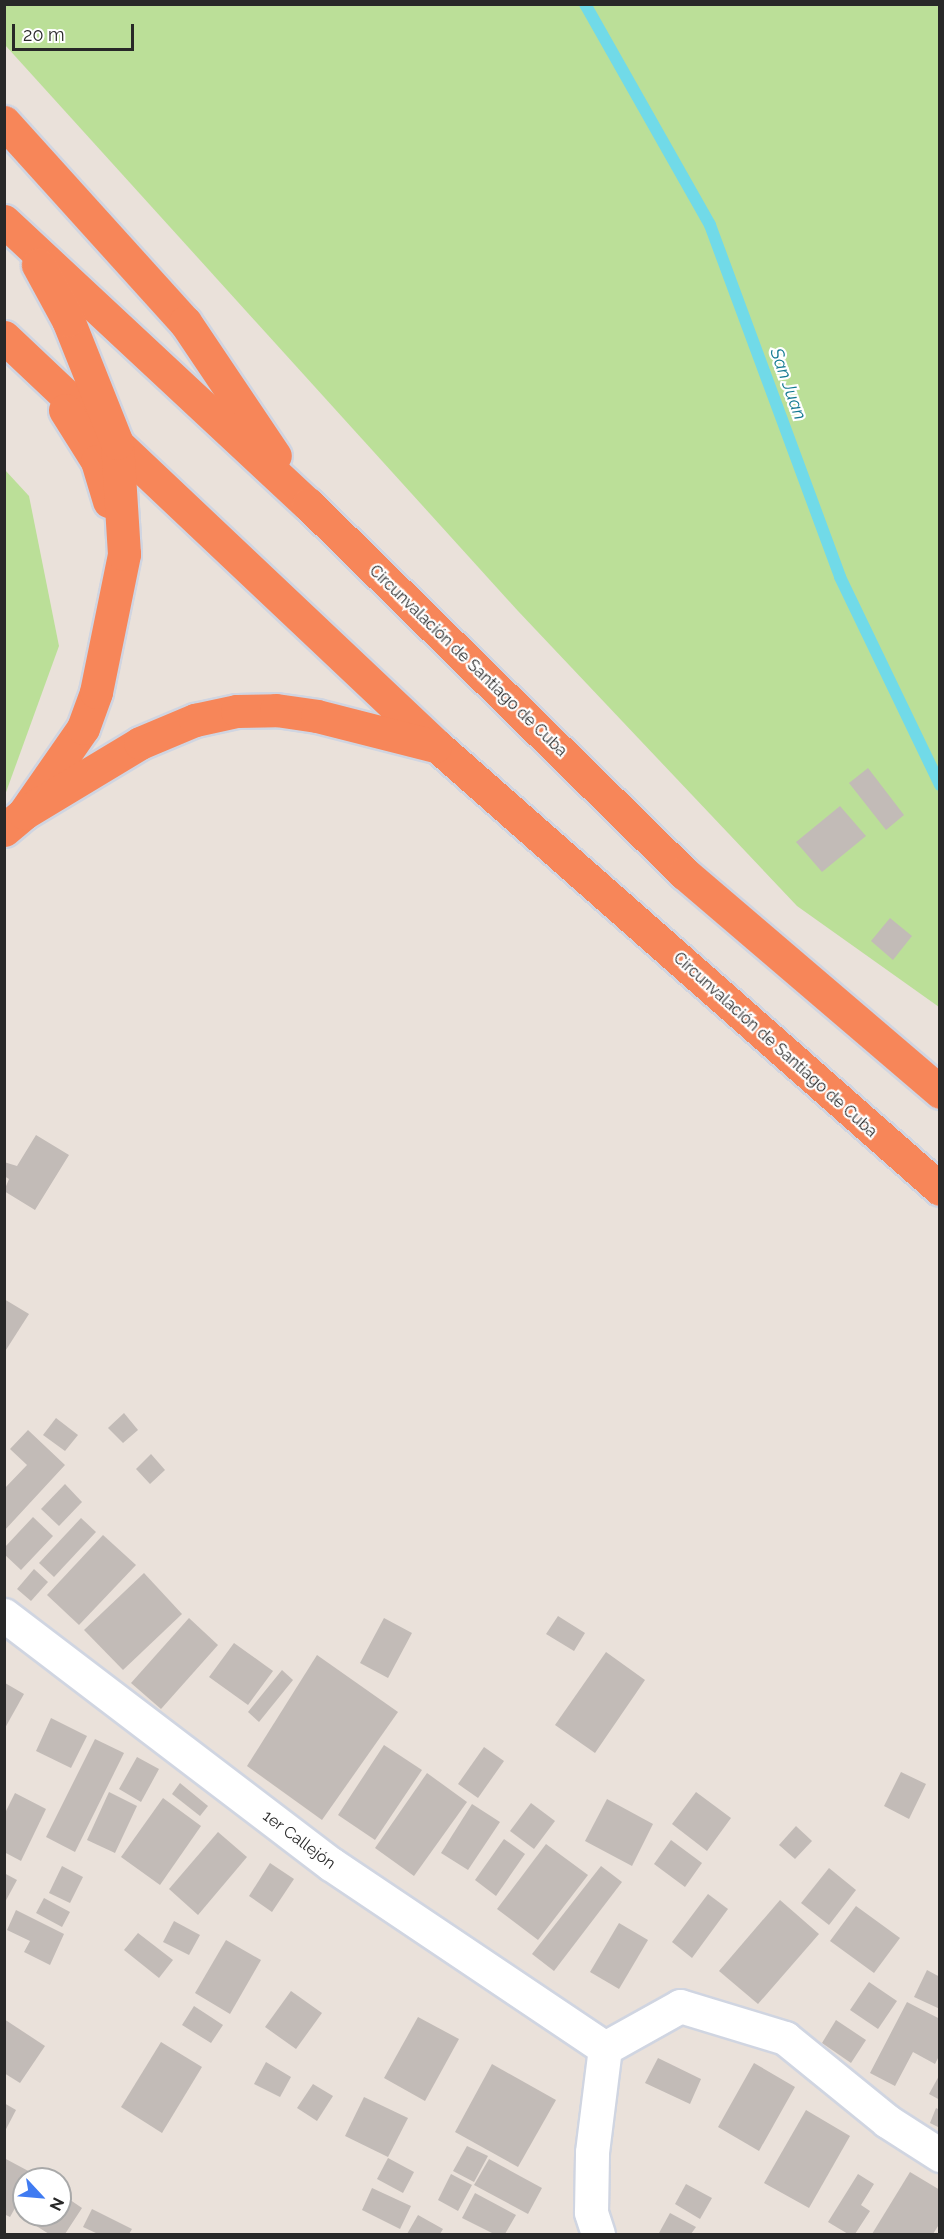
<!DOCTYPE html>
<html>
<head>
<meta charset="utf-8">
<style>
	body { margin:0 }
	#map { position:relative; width:944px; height:2239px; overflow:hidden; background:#eae1da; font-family:Raleway,sans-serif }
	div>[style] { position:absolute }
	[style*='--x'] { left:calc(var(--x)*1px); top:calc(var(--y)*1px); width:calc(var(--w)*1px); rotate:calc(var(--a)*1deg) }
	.green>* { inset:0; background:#bbdf98 }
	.stream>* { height:12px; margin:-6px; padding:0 6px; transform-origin:6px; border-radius:6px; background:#71dae8 }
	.building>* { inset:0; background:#c2bbb7 }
	.roads { filter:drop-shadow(2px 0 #d0d5e1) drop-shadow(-2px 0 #d0d5e1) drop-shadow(0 2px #d0d5e1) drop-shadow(0 -2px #d0d5e1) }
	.street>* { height:33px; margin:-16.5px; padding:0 16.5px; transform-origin:16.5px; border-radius:16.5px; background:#fff }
	.highway>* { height:33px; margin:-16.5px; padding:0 16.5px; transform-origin:16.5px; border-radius:16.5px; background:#f78659 }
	span { translate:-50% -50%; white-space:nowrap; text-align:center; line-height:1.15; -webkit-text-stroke:4.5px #fff; paint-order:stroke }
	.street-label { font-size:16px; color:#282828 }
	.water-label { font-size:18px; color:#137991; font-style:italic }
	.frame { position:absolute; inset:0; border:6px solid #282828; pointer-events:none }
	.north { position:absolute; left:12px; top:2167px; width:60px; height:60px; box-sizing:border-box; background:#fff; border:2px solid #a9a9a9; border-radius:50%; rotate:116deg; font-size:16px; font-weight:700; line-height:24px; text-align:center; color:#282828 }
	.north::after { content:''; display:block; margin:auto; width:21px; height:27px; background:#407bf1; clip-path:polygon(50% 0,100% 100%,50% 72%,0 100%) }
	.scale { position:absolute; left:12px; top:24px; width:122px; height:27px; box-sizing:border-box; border:3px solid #282828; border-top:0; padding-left:8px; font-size:18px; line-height:21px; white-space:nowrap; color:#282828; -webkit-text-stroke:4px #fff; paint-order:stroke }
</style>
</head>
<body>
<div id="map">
	<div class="green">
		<div style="clip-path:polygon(5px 4px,939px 5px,939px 1007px,797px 906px,518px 611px,5px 45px)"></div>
		<div style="clip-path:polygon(5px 470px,29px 496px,59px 646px,5px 795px)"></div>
	</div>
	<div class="stream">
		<div style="--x:585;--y:4;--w:254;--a:60.5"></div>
		<div style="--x:710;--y:225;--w:375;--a:69.7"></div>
		<div style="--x:840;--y:577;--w:231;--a:64.3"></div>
	</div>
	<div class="building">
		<div style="clip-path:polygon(868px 768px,904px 815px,886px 830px,849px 783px)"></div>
		<div style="clip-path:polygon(840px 806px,866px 836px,822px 872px,796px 842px)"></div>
		<div style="clip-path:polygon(890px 918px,912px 936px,893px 960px,871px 941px)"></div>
		<div style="clip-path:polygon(36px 1135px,69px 1155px,35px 1210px,4px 1191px,9px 1179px,4px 1176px,4px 1162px,17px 1166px)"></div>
		<div style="clip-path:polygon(4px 1299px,29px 1314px,4px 1353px)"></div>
		<div style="clip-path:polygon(124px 1413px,138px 1430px,123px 1443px,108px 1428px)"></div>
		<div style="clip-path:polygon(56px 1418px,78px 1435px,65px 1451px,43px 1435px)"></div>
		<div style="clip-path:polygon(28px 1430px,65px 1465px,4px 1531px,4px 1489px,27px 1465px,10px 1449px)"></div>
		<div style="clip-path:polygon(151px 1454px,165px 1470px,150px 1484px,136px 1469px)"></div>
		<div style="clip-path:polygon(65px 1484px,82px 1502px,59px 1526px,41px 1509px)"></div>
		<div style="clip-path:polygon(33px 1517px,53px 1536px,21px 1570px,4px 1554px,4px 1548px)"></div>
		<div style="clip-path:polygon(81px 1518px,96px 1532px,54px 1577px,39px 1563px)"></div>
		<div style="clip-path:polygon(103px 1535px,136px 1565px,79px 1625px,47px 1595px)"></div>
		<div style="clip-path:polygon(34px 1569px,48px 1582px,31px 1601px,17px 1589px)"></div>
		<div style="clip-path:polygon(144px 1573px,182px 1614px,123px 1670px,84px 1630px)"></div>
		<div style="clip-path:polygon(558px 1616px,585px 1633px,574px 1651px,546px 1634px)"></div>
		<div style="clip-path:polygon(189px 1618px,218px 1645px,161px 1709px,131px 1683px)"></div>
		<div style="clip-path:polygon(384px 1618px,412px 1633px,388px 1678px,360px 1663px)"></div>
		<div style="clip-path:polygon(234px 1643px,273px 1671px,248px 1705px,209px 1677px)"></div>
		<div style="clip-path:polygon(606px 1652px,645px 1680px,595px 1753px,555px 1725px)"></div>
		<div style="clip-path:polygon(317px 1655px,398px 1712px,322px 1820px,247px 1766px)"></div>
		<div style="clip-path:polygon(282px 1670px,293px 1680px,259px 1722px,248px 1712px)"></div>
		<div style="clip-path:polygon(5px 1683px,24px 1694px,5px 1728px)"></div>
		<div style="clip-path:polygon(51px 1718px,87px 1736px,71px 1768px,36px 1751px)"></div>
		<div style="clip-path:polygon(95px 1739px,124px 1753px,75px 1852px,46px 1837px)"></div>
		<div style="clip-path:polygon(384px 1745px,422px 1770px,375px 1840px,338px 1815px)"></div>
		<div style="clip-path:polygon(484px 1747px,504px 1761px,478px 1798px,458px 1784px)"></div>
		<div style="clip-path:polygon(137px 1757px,159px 1769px,141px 1802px,119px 1789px)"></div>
		<div style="clip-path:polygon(901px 1772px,926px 1784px,909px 1819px,884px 1806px)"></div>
		<div style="clip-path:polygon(427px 1773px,467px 1802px,414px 1876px,375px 1848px)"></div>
		<div style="clip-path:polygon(180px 1783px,208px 1806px,200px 1816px,172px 1794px)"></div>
		<div style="clip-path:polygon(109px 1792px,137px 1806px,115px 1853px,87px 1840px)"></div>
		<div style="clip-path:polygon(696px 1792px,731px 1818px,707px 1851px,672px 1824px)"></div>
		<div style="clip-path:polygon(15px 1793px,46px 1809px,21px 1861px,4px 1852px,4px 1815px)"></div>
		<div style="clip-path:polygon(163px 1798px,201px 1826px,160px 1885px,121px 1857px)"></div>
		<div style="clip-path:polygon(607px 1799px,653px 1824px,632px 1866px,585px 1841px)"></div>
		<div style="clip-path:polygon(531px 1803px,555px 1821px,534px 1849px,510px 1831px)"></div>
		<div style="clip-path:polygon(472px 1804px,500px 1822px,468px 1870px,441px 1853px)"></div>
		<div style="clip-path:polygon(796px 1826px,812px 1841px,795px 1859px,779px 1845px)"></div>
		<div style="clip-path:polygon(218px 1832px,247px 1857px,198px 1915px,169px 1889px)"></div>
		<div style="clip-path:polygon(504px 1839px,525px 1854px,496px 1896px,475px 1880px)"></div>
		<div style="clip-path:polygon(671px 1840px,702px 1863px,685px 1887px,654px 1864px)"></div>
		<div style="clip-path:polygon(546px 1844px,588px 1875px,538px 1940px,497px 1909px)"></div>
		<div style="clip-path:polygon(270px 1863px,294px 1879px,272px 1912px,249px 1896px)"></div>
		<div style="clip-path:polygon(62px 1866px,83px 1877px,70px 1903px,49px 1893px)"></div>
		<div style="clip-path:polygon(601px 1866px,622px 1882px,554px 1971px,532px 1954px)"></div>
		<div style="clip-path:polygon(829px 1868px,856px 1890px,829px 1925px,801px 1903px)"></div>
		<div style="clip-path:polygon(4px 1873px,17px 1880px,4px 1904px)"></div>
		<div style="clip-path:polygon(708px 1894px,728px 1909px,692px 1958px,672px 1942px)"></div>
		<div style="clip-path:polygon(44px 1898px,70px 1912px,62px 1927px,36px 1913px)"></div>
		<div style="clip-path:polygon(780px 1900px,819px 1934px,758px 2004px,719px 1971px)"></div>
		<div style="clip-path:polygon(856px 1906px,900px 1938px,874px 1973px,830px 1941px)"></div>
		<div style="clip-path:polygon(16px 1910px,64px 1934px,50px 1965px,24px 1952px,30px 1941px,7px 1930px)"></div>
		<div style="clip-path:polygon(174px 1921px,200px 1935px,189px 1955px,163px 1942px)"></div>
		<div style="clip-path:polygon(619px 1923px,648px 1940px,619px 1989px,590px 1972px)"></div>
		<div style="clip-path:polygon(138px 1933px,173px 1960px,159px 1978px,124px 1950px)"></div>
		<div style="clip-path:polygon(226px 1940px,261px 1960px,230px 2014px,195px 1993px)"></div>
		<div style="clip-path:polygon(927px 1970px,940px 1977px,940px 2009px,914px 1997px)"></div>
		<div style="clip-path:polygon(869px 1982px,897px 2001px,878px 2029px,850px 2010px)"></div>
		<div style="clip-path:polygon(291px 1991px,322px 2013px,296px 2049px,265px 2027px)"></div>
		<div style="clip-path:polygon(907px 2002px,940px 2019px,940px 2054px,935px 2064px,913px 2052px,895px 2086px,870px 2073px)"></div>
		<div style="clip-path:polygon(194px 2006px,223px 2025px,211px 2043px,182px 2025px)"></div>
		<div style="clip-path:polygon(418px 2017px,459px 2039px,425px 2101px,384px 2078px)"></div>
		<div style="clip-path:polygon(4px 2019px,45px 2046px,20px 2083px,4px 2073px)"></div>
		<div style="clip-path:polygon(836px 2020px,866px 2040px,851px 2063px,822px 2043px)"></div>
		<div style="clip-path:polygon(161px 2042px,202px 2067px,162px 2133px,121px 2107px)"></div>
		<div style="clip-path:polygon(658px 2058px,701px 2079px,690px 2104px,645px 2083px)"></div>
		<div style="clip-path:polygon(266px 2062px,291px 2077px,280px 2097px,254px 2084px)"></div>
		<div style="clip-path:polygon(754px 2063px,795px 2087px,759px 2151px,718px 2127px)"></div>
		<div style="clip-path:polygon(492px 2064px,556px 2100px,518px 2167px,455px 2132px)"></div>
		<div style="clip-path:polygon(940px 2074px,940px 2100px,929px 2094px)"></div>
		<div style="clip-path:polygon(313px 2084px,333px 2096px,317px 2121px,297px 2108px)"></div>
		<div style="clip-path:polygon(364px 2097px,408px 2118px,388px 2157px,345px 2136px)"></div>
		<div style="clip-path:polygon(4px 2103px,16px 2110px,4px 2133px)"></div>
		<div style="clip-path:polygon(936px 2108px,940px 2110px,940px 2128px,930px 2123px)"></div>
		<div style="clip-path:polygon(806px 2110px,850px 2136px,809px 2208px,764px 2183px)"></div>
		<div style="clip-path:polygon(467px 2146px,488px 2156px,474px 2182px,453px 2171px)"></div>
		<div style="clip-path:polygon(4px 2158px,34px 2174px,31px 2179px,24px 2179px,24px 2192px,10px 2217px,4px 2214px)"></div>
		<div style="clip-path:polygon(388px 2158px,414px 2172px,403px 2193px,377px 2179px)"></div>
		<div style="clip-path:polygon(489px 2159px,542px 2188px,528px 2214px,474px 2185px)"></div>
		<div style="clip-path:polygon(910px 2172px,940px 2190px,940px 2223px,933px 2234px,872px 2234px)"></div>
		<div style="clip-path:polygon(451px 2174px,472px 2185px,458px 2211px,438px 2200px)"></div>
		<div style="clip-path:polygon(858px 2174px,874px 2184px,861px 2205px,870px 2211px,855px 2234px,848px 2234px,828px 2222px)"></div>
		<div style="clip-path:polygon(686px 2184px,712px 2198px,700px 2219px,675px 2204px)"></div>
		<div style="clip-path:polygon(372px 2188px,411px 2206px,400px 2229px,362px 2210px)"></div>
		<div style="clip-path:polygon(60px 2193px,82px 2208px,65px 2234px,49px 2234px,19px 2215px,24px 2207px,24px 2215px,60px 2215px)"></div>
		<div style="clip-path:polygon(475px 2193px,516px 2215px,505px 2234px,494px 2234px,462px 2218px)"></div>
		<div style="clip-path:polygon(92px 2209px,132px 2229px,129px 2234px,98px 2234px,83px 2227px)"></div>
		<div style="clip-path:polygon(670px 2213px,696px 2227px,691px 2234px,659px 2233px)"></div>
		<div style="clip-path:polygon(418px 2215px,443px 2229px,440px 2234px,407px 2234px)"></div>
	</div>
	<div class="roads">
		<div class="street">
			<div style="--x:4;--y:1615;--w:411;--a:37.3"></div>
			<div style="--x:331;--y:1864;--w:330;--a:33.9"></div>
			<div style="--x:605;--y:2048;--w:86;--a:-29.2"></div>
			<div style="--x:680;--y:2006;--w:110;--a:16.9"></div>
			<div style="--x:785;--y:2038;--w:132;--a:39.1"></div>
			<div style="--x:887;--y:2121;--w:63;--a:32.7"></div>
			<div style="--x:598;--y:2234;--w:23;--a:-108"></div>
			<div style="--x:591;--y:2212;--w:60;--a:-89"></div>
			<div style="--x:592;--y:2152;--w:105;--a:-82.9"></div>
		</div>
		<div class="highway">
			<div style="--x:4;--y:122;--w:270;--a:47.9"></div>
			<div style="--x:185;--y:322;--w:161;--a:56.1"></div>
			<div style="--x:4;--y:221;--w:415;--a:43"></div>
			<div style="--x:308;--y:504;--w:527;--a:44.46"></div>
			<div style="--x:684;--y:873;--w:337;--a:40.5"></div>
			<div style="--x:4;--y:337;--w:596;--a:43.37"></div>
			<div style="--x:437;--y:746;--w:670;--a:41.37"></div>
			<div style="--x:65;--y:410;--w:60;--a:57.9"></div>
			<div style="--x:97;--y:461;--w:42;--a:73.3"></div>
			<div style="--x:24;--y:813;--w:103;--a:-55.2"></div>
			<div style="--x:83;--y:728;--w:38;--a:-70"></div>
			<div style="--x:96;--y:692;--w:141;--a:-78.5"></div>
			<div style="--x:124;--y:554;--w:111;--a:-93.6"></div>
			<div style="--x:117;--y:443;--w:132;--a:-111.7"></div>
			<div style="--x:68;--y:320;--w:63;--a:-118.6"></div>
			<div style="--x:4;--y:830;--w:26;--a:-40"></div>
			<div style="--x:24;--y:813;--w:135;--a:-31.1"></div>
			<div style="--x:140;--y:743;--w:60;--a:-22.7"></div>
			<div style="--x:195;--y:720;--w:43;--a:-12.1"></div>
			<div style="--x:237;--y:711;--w:39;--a:-1"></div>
			<div style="--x:276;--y:710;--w:41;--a:8.3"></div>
			<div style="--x:317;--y:716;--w:122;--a:14.3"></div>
		</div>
	</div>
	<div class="street-label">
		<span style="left:468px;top:661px;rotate:44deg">Circunvalación de Santiago de Cuba</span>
		<span style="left:775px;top:1045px;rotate:42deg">Circunvalación de Santiago de Cuba</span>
		<span style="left:299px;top:1840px;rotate:37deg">1er Callejón</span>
	</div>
	<div class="water-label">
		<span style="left:788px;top:384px;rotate:70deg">San Juan</span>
	</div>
	<div class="frame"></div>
	<div class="north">N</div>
	<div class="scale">20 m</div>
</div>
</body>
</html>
